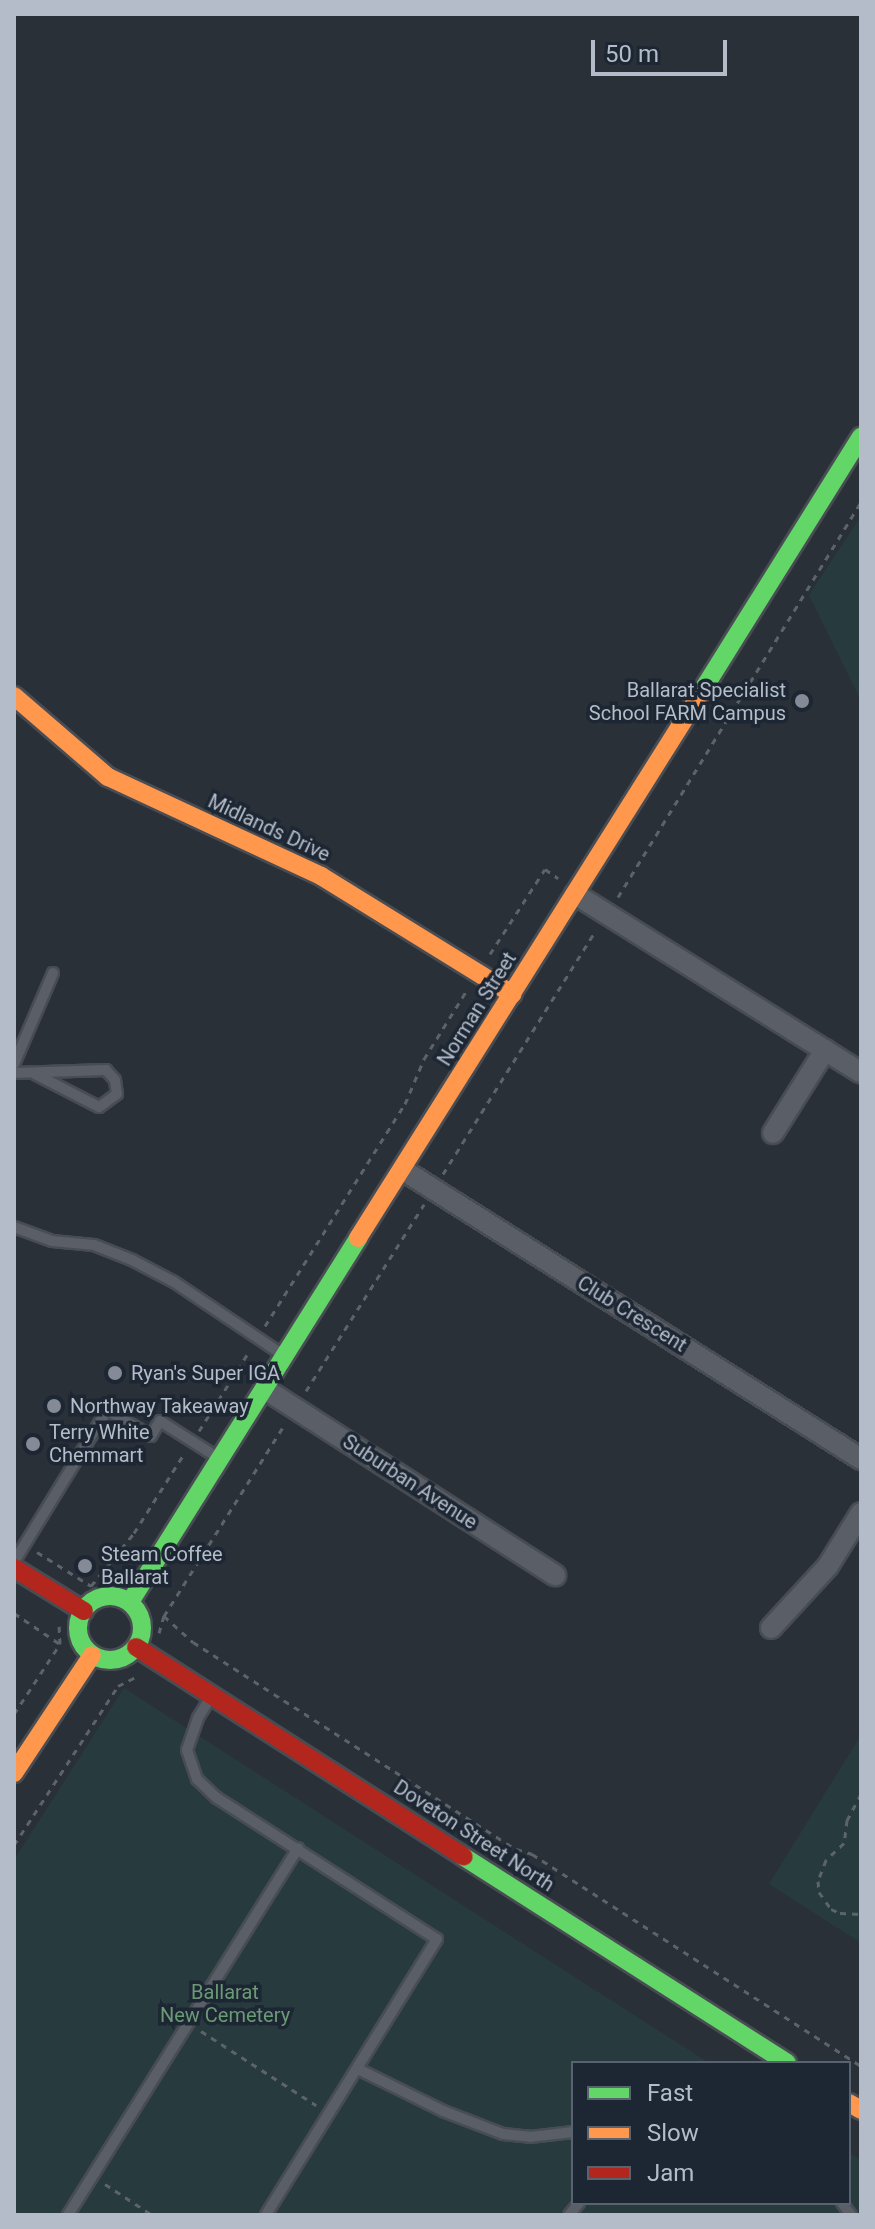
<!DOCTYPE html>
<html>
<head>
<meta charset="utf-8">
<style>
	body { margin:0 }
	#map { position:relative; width:875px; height:2229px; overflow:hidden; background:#2a3038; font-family:Roboto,sans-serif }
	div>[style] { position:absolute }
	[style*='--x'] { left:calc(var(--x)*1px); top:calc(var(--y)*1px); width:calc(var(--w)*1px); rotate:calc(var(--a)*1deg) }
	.green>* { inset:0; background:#273a3e }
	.path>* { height:3px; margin-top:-1.5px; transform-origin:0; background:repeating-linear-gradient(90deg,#5d636a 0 6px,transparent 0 12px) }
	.roads { filter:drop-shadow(2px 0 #484c53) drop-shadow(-2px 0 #484c53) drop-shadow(0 2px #484c53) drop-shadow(0 -2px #484c53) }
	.lane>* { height:10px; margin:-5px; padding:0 5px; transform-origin:5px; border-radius:5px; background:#5a5e66 }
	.street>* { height:20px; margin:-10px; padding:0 10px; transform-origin:10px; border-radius:10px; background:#5a5e66 }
	.fast>* { height:18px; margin:-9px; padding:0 9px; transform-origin:9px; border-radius:9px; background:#63d668 }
	.fast>.ring { margin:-9px; padding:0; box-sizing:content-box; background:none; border:18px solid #63d668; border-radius:50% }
	.slow>* { height:18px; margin:-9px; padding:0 9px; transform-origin:9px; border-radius:9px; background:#ff974d }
	.jam>* { height:18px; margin:-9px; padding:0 9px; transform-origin:9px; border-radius:9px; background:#b3261e }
	.dots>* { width:22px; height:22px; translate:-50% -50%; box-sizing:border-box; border:4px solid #1d2633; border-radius:50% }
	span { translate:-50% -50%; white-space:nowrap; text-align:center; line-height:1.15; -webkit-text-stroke:7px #1d2633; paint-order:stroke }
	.poi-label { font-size:20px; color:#b4bcc9 }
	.right { translate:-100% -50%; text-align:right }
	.left { translate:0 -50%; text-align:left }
	.street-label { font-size:20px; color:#b4bcc9 }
	.park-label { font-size:20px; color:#6b9a76 }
	.frame { position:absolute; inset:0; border:16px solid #b4bcc9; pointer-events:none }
	.legend { position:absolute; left:571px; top:2061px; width:280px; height:144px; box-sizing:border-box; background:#1d2633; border:2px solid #59626f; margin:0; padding:10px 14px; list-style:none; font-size:24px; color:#b4bcc9 }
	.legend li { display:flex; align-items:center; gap:16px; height:40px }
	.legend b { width:40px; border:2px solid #59626f }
	.scale { position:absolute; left:591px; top:40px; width:136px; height:36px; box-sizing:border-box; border:4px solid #b4bcc9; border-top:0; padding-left:10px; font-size:24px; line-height:28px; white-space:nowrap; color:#b4bcc9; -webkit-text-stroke:6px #1d2633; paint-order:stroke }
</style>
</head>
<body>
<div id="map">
	<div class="green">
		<div style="clip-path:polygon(861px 516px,861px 701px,809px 595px)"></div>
		<div style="clip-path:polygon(124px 1688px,709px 2063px,573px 2063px,573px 2203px,849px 2203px,849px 2153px,861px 2160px,861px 2215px,14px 2215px,14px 1860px)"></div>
		<div style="clip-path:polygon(861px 1735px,861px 1943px,769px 1884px)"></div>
	</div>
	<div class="path">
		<div style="--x:618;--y:897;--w:464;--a:-58.4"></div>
		<div style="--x:490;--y:954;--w:101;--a:-57.1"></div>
		<div style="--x:545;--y:869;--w:16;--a:35"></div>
		<div style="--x:443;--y:1174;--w:288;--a:-57.9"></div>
		<div style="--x:265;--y:1326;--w:262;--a:-57.8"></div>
		<div style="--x:405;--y:1104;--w:49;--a:-67.1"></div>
		<div style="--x:424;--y:1059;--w:81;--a:-58.1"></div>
		<div style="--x:306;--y:1391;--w:221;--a:-57.7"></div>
		<div style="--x:199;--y:1431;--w:96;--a:-57.8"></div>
		<div style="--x:37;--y:1552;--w:64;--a:32.2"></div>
		<div style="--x:91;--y:1586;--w:68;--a:-50.9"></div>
		<div style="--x:134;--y:1533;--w:93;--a:-57.7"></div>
		<div style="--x:14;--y:1613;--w:55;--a:34"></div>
		<div style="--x:164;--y:1616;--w:39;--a:42"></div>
		<div style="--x:193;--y:1642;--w:384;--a:32.7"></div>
		<div style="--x:516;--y:1849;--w:17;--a:17"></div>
		<div style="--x:532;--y:1854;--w:391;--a:32.8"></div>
		<div style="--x:159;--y:1633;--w:18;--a:-74"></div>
		<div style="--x:164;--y:1616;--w:227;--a:-57.8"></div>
		<div style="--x:14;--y:1714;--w:84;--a:-56.7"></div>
		<div style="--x:60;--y:1644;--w:21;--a:-93"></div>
		<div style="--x:861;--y:1794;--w:30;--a:118"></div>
		<div style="--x:847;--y:1820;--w:23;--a:97"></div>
		<div style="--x:844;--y:1843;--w:25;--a:137"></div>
		<div style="--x:826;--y:1860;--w:22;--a:111"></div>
		<div style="--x:818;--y:1881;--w:11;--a:85"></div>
		<div style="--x:819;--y:1892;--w:21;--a:55"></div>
		<div style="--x:831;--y:1909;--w:10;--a:24"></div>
		<div style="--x:840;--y:1913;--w:21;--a:3"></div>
		<div style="--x:14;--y:1845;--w:190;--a:-56.8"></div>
		<div style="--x:118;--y:1686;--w:22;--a:-27"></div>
		<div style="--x:201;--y:2031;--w:137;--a:32.8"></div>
		<div style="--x:105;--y:2184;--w:56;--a:33.4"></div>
	</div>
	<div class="roads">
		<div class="lane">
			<div style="--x:14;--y:1064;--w:99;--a:-66.8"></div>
			<div style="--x:14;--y:1073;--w:92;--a:-1.9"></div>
			<div style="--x:106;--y:1070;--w:13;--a:48"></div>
			<div style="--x:115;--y:1080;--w:14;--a:82"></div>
			<div style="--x:117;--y:1094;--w:22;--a:144"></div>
			<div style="--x:99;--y:1107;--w:72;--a:-152.7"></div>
			<div style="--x:14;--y:1227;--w:40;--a:20.2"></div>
			<div style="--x:52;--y:1241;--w:42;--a:5.4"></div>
			<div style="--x:94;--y:1245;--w:41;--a:21.5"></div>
			<div style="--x:132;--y:1260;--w:47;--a:27.6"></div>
			<div style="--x:174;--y:1282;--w:131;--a:33.8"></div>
			<div style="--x:14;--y:1562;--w:178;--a:-58.5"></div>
			<div style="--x:107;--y:1410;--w:51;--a:30.6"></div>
			<div style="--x:151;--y:1436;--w:17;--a:-59"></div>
			<div style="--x:160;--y:1421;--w:71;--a:32.3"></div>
			<div style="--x:211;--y:1697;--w:25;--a:122"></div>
			<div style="--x:198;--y:1718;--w:34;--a:109"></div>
			<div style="--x:187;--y:1750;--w:31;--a:71"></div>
			<div style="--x:197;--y:1779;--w:28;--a:44"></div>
			<div style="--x:217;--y:1798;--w:261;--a:32.7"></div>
			<div style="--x:437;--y:1939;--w:325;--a:121.8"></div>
			<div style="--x:358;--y:2069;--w:95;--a:26.3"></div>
			<div style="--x:443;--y:2111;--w:64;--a:21"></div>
			<div style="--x:503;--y:2134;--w:27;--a:6"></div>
			<div style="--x:530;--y:2137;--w:43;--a:-6.6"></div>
			<div style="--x:842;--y:2203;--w:15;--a:53"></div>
			<div style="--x:68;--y:2215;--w:433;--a:-57.9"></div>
			<div style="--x:569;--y:2215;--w:16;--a:-50"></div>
		</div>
		<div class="street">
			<div style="--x:575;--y:894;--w:337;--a:32"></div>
			<div style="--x:773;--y:1133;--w:98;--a:-57.9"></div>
			<div style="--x:403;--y:1170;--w:542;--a:32.25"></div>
			<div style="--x:265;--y:1389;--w:345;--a:32.7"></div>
			<div style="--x:771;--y:1628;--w:84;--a:-47.4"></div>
			<div style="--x:828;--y:1566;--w:62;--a:-58.1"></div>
		</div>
		<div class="fast">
			<div style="--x:702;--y:691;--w:300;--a:-58"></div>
			<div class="ring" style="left:78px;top:1596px;width:46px;height:46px"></div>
			<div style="--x:130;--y:1602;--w:430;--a:-57.9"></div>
			<div style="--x:464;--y:1857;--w:383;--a:32.5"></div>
		</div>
		<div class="slow">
			<div style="--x:14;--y:696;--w:124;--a:40.8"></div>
			<div style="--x:108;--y:777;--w:235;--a:24.9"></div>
			<div style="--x:321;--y:876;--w:225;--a:31.7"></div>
			<div style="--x:358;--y:1238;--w:646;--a:-57.83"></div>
			<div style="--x:14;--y:1773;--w:141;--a:-56.5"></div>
			<div style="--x:849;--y:2103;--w:14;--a:30"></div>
		</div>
		<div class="jam">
			<div style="--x:14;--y:1568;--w:82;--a:31.6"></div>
			<div style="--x:136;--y:1647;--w:389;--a:32.6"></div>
		</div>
	</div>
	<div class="dots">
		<div style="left:802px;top:701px;background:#848b96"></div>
		<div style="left:115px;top:1373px;background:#848b96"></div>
		<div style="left:54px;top:1406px;background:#848b96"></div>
		<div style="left:33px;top:1444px;background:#848b96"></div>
		<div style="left:85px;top:1566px;background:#848b96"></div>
	</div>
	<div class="poi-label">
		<span class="right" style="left:786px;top:702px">Ballarat Specialist<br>School FARM Campus</span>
		<span class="left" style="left:131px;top:1373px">Ryan's Super IGA</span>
		<span class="left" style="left:70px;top:1406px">Northway Takeaway</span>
		<span class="left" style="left:49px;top:1444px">Terry White<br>Chemmart</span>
		<span class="left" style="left:101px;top:1566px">Steam Coffee<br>Ballarat</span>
	</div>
	<div class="street-label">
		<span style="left:269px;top:828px;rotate:25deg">Midlands Drive</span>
		<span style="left:477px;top:1009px;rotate:-58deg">Norman Street</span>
		<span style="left:632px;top:1314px;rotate:32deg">Club Crescent</span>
		<span style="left:410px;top:1482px;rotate:33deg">Suburban Avenue</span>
		<span style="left:474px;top:1836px;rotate:33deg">Doveton Street North</span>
	</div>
	<div class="park-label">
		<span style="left:225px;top:2004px">Ballarat<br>New Cemetery</span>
	</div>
	<div class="frame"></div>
	<ul class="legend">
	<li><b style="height:10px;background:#63d668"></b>Fast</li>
	<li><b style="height:10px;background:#ff974d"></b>Slow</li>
	<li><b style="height:10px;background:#b3261e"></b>Jam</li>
	</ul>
	<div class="scale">50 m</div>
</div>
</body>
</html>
